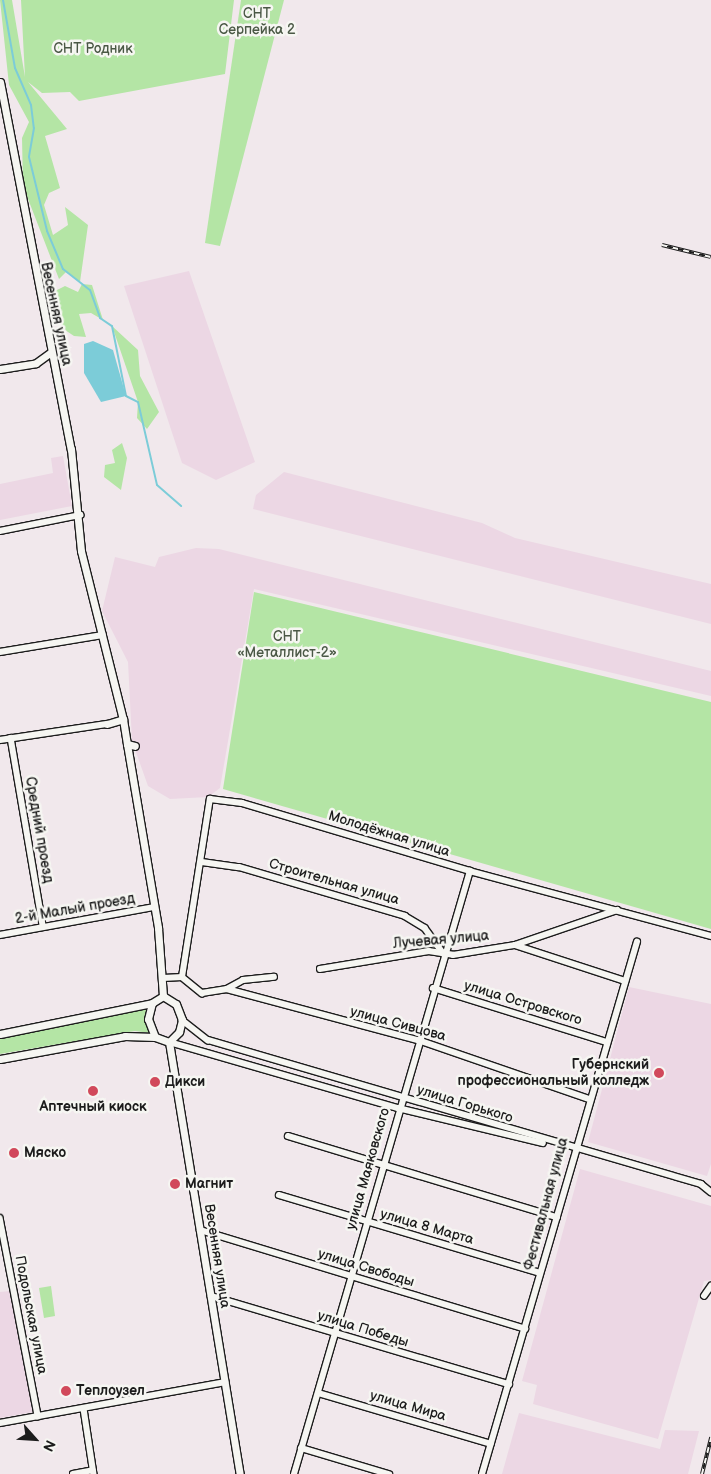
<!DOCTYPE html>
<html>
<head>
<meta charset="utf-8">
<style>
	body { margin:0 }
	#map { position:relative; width:711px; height:1474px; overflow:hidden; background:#f1e8ec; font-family:"Balsamiq Sans",sans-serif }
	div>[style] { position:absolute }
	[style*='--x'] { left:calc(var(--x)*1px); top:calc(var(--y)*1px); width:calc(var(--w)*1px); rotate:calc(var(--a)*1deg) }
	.built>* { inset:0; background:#ecd7e4 }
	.green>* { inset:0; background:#b4e5a5 }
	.water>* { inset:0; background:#7cccd8 }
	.stream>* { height:2px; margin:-1px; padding:0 1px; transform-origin:1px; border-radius:1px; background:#7cccd8 }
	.roads { filter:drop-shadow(1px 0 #1c1c1c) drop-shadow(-1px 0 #1c1c1c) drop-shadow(0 1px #1c1c1c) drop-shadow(0 -1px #1c1c1c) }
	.minor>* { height:5.5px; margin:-2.75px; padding:0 2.75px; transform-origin:2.75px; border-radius:2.75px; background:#f6f6f2 }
	.tertiary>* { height:7px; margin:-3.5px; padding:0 3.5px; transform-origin:3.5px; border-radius:3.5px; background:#f6f6f2 }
	.rail>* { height:4px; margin-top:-2px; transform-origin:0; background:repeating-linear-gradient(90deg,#f6f6f2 0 5.5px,#1c1c1c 0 11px); box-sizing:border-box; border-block:1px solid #1c1c1c }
	.dots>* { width:14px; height:14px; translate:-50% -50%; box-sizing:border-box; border:2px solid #f6f6f2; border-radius:50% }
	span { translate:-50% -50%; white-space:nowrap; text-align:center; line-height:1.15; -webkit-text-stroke:5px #f6f6f2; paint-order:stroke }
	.park-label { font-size:14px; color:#4a5845 }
	.street-label { font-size:14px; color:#1c1c1c }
	.poi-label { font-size:14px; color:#1c1c1c; font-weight:700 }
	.right { translate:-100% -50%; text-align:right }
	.left { translate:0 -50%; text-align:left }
	.north { position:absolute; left:10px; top:1414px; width:50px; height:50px; -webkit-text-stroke:4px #f6f6f2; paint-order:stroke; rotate:116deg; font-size:14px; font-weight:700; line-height:20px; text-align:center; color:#1c1c1c }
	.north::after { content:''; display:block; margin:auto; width:18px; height:22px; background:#1c1c1c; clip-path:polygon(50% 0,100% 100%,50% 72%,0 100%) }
</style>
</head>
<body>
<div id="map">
	<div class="built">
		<div style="clip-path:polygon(189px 271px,255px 462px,216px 480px,182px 463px,124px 286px)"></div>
		<div style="clip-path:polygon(63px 456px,72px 506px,0 520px,0 484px,53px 473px,51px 458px)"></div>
		<div style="clip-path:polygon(284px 472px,482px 523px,515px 538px,711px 584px,711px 624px,253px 509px,256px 495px)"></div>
		<div style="clip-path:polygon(196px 548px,219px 549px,711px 671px,711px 696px,254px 589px,220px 788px,208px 797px,170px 799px,148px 786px,132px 741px,128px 662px,102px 611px,115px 557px,155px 567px,159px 557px)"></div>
		<div style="clip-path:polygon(629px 987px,711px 1004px,711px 1164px,707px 1176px,588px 1142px)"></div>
		<div style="clip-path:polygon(580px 1169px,711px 1206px,711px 1280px,704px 1281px,658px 1439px,533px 1404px,537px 1385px,522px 1381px)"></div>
		<div style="clip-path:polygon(10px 1291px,33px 1412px,0 1418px,0 1292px)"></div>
		<div style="clip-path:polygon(519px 1413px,660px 1449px,665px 1430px,699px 1431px,688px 1474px,502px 1474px)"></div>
	</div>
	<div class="green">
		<div style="clip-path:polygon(0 0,12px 0,25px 77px,21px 0,234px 0,225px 74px,79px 101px,70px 92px,42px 93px,28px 82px,67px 129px,45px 136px,60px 188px,49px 193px,44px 205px,53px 235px,68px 225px,65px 207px,88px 225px,80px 282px,66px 272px,59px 279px,23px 186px,22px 138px,29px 122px,9px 85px)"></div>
		<div style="clip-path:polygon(241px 0,284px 0,220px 246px,205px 243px)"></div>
		<div style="clip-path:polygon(82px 284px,92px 285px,103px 320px,91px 313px,79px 314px,86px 337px,74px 336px,62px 328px,55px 291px,65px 286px,78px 292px)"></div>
		<div style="clip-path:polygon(112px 326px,138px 350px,140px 376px,159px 412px,147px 429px,137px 418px,138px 402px)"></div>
		<div style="clip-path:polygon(122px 443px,127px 458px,121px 490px,104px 477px,105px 465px,115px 463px,112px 450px)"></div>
		<div style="clip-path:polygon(254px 592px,711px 702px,711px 929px,223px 789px)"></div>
		<div style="clip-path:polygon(151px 1006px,157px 1034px,135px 1031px,0 1054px,0 1038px)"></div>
		<div style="clip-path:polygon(51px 1286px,55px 1316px,44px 1318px,39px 1288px)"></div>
	</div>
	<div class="water">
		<div style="clip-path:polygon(93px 341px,113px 350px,126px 396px,101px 402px,84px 373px,84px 344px)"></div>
	</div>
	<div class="stream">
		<div style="--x:3;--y:0;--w:69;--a:80"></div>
		<div style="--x:15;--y:68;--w:40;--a:66.6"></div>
		<div style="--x:31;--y:105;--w:23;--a:83"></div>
		<div style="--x:34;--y:128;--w:29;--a:100"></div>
		<div style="--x:29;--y:157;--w:76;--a:76.3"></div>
		<div style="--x:47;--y:231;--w:41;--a:67.2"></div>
		<div style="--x:63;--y:269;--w:34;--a:38"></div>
		<div style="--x:90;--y:290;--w:30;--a:70"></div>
		<div style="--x:100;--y:318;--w:14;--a:34"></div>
		<div style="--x:112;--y:326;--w:71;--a:78.7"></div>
		<div style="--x:126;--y:396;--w:13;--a:27"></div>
		<div style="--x:138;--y:402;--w:85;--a:77.1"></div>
		<div style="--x:157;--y:485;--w:32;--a:41"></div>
	</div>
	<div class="roads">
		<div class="minor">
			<div style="--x:0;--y:531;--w:82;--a:-11.3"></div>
			<div style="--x:0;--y:652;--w:104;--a:-9.4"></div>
			<div style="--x:11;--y:738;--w:191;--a:80.3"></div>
			<div style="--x:0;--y:740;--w:108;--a:-8.5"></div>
			<div style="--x:202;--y:862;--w:37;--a:8"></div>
			<div style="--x:239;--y:867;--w:173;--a:16.4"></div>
			<div style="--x:405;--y:916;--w:23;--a:31"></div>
			<div style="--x:425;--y:928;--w:31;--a:54"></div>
			<div style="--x:0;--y:935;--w:157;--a:-10.3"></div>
			<div style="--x:515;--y:945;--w:116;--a:18.1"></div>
			<div style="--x:320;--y:969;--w:110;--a:-9.4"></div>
			<div style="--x:429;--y:951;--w:24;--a:9"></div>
			<div style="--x:453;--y:955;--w:63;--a:-9.2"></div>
			<div style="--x:515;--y:945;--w:108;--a:-18.9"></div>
			<div style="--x:182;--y:977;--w:180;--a:-81.1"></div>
			<div style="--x:210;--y:799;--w:32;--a:7"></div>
			<div style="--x:242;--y:803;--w:238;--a:16.6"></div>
			<div style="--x:470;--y:871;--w:250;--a:15.1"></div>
			<div style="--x:163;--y:978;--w:19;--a:-3"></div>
			<div style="--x:182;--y:977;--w:26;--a:39"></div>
			<div style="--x:202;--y:993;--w:25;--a:-9"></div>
			<div style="--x:227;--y:989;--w:18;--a:-29"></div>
			<div style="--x:243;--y:980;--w:31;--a:-6"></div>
			<div style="--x:433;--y:988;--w:181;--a:17.3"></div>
			<div style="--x:227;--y:989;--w:198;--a:15"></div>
			<div style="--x:418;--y:1040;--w:181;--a:19"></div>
			<div style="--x:182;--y:1020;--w:33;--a:38"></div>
			<div style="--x:208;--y:1040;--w:514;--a:16.28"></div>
			<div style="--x:701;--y:1184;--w:13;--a:39"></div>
			<div style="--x:169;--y:1042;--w:238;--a:16.1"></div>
			<div style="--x:398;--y:1108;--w:149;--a:13.6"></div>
			<div style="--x:288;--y:1136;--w:281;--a:16.8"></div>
			<div style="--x:279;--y:1195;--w:272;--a:16.6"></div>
			<div style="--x:0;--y:1218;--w:202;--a:79.1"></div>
			<div style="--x:200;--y:1230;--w:340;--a:16.9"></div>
			<div style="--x:211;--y:1296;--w:311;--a:16.5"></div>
			<div style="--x:704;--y:1296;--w:12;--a:-55"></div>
			<div style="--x:318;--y:1393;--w:180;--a:16.4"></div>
			<div style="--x:84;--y:1409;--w:66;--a:81.3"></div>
			<div style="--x:0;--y:1423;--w:229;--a:-10.3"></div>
			<div style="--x:301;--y:1448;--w:92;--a:16.5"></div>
			<div style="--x:73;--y:1474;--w:20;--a:-11"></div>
			<div style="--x:294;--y:1474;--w:628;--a:-73.73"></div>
			<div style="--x:482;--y:1474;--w:554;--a:-73.76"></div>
		</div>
		<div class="tertiary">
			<div style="--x:0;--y:82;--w:374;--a:79.1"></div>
			<div style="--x:71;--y:449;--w:102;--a:84.4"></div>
			<div style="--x:81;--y:551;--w:173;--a:76"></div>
			<div style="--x:0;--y:369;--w:36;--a:-9"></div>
			<div style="--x:36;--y:363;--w:17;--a:-36"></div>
			<div style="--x:107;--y:724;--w:17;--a:-17"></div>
			<div style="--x:123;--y:719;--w:25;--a:81"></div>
			<div style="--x:127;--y:744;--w:8;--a:14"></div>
			<div style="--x:127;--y:744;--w:187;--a:80.4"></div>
			<div style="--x:158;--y:928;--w:68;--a:85.8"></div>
			<div style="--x:163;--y:996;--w:15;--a:32"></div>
			<div style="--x:176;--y:1004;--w:17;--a:69"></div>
			<div style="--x:182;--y:1020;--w:12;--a:104"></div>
			<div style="--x:179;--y:1032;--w:14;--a:135"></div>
			<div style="--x:169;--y:1042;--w:15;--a:-160"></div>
			<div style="--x:155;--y:1037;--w:19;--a:-111"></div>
			<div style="--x:148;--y:1019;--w:16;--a:-76"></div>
			<div style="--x:152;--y:1003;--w:13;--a:-32"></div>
			<div style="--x:0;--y:1034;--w:155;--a:-11.5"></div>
			<div style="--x:169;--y:1042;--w:438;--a:80.7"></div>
			<div style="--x:0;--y:1059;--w:127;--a:-10.4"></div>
			<div style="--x:125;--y:1036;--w:30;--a:2"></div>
		</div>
	</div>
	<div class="rail">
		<div style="--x:662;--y:245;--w:50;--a:13.8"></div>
		<div style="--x:702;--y:1474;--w:38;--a:-76"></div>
	</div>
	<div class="dots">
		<div style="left:659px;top:1073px;background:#d1495b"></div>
		<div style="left:155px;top:1082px;background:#d1495b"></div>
		<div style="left:93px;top:1091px;background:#d1495b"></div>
		<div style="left:14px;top:1153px;background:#d1495b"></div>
		<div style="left:175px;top:1184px;background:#d1495b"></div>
		<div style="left:66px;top:1391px;background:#d1495b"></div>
	</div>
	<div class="park-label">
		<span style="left:257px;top:22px">СНТ<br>Серпейка 2</span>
		<span style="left:93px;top:49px">СНТ Родник</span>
		<span style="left:287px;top:645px">СНТ<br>«Металлист-2»</span>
	</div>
	<div class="street-label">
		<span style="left:56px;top:314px;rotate:78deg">Весенняя улица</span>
		<span style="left:39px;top:830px;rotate:80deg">Средний проезд</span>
		<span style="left:389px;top:834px;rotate:17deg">Молодёжная улица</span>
		<span style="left:334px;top:882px;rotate:16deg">Строительная улица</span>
		<span style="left:75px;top:909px;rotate:-10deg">2-й Малый проезд</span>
		<span style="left:441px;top:940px;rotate:-5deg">Лучевая улица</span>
		<span style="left:523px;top:1003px;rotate:17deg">улица Островского</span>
		<span style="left:398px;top:1024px;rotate:15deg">улица Сивцова</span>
		<span style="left:465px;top:1104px;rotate:17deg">улица Горького</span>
		<span style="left:368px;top:1169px;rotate:-74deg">улица Маяковского</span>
		<span style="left:546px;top:1204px;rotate:-75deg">Фестивальная улица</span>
		<span style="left:427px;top:1227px;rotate:16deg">улица 8 Марта</span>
		<span style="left:217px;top:1256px;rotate:81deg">Весенняя улица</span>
		<span style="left:366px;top:1268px;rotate:17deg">улица Свободы</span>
		<span style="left:31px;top:1315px;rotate:79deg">Подольская улица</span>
		<span style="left:363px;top:1329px;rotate:17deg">улица Победы</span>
		<span style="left:408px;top:1406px;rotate:16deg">улица Мира</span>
	</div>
	<div class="poi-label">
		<span class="right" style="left:649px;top:1073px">Губернский<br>профессиональный колледж</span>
		<span class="left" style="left:165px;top:1082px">Дикси</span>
		<span style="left:93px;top:1107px">Аптечный киоск</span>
		<span class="left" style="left:24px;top:1153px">Мяско</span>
		<span class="left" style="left:185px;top:1184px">Магнит</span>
		<span class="left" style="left:76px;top:1391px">Теплоузел</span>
	</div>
	<div class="north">N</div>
</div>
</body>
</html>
